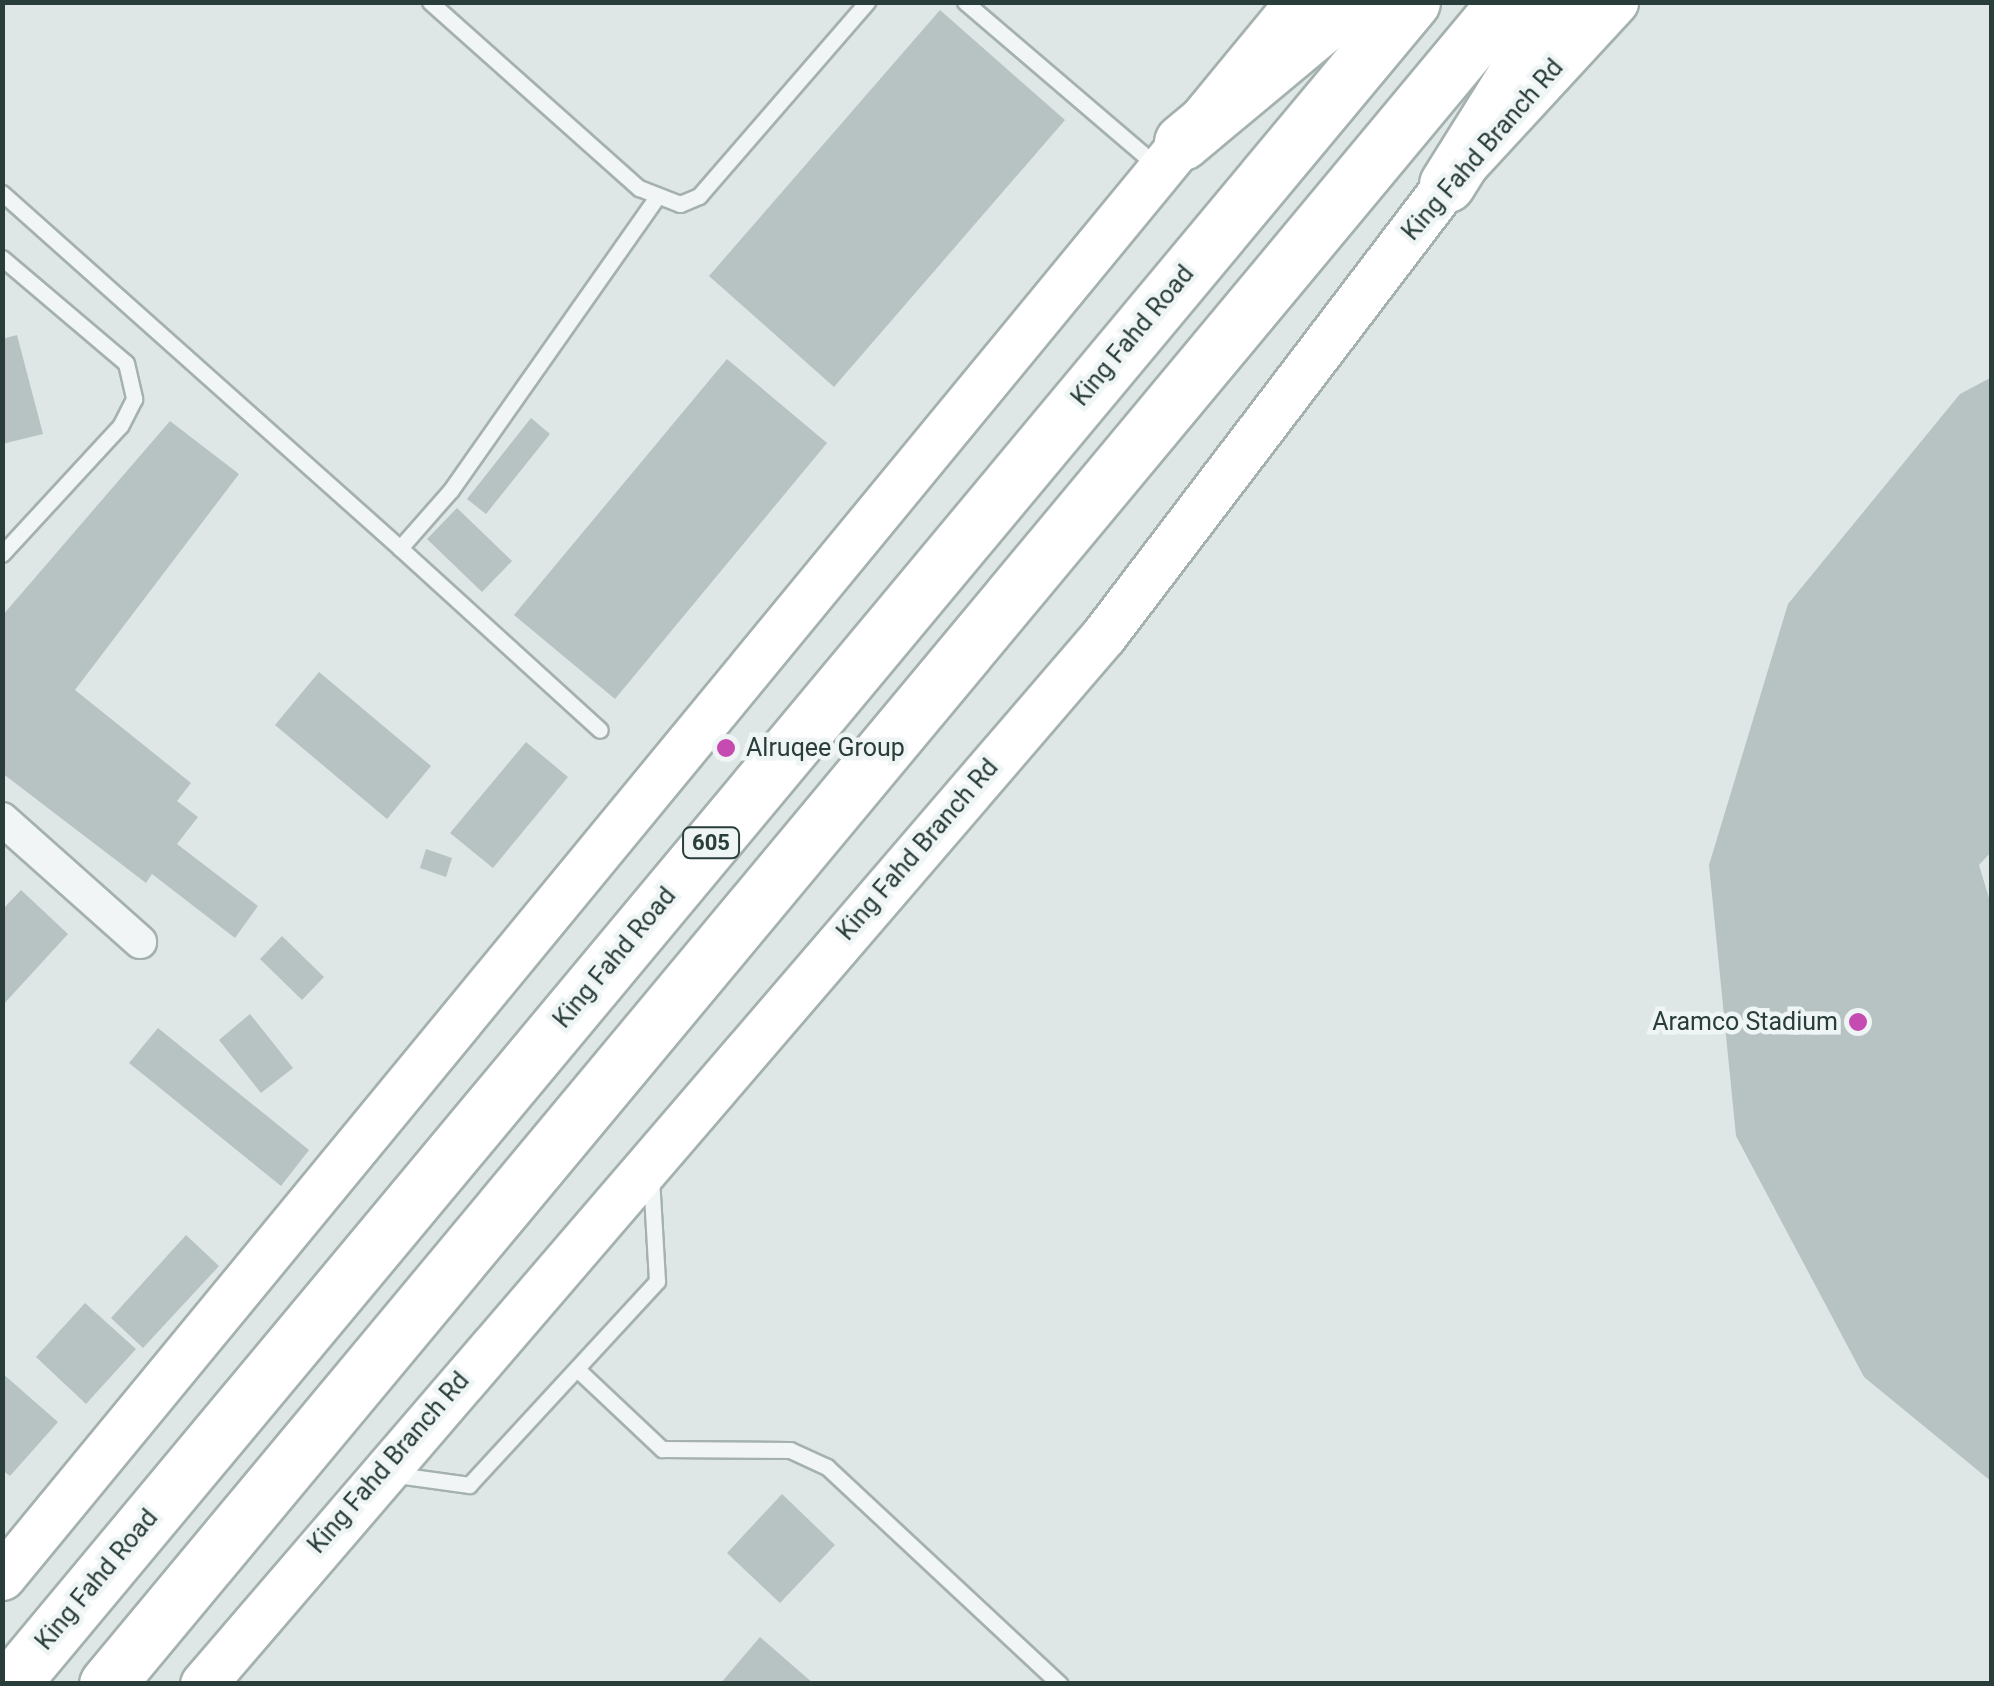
<!DOCTYPE html>
<html>
<head>
<meta charset="utf-8">
<style>
	body { margin:0 }
	#map { position:relative; width:1994px; height:1686px; overflow:hidden; background:#dee7e6; font-family:Roboto,sans-serif }
	div>[style] { position:absolute }
	[style*='--x'] { left:calc(var(--x)*1px); top:calc(var(--y)*1px); width:calc(var(--w)*1px); rotate:calc(var(--a)*1deg) }
	.building>* { inset:0; background:#b6c3c2 }
	.roads { filter:drop-shadow(2px 0 #a4b1af) drop-shadow(-2px 0 #a4b1af) drop-shadow(0 2px #a4b1af) drop-shadow(0 -2px #a4b1af) }
	.service>* { height:15px; margin:-7.5px; padding:0 7.5px; transform-origin:7.5px; border-radius:7.5px; background:#f1f5f5 }
	.minor>* { height:32px; margin:-16px; padding:0 16px; transform-origin:16px; border-radius:16px; background:#f1f5f5 }
	.secondary>* { height:45px; margin:-22.5px; padding:0 22.5px; transform-origin:22.5px; border-radius:22.5px; background:#fff }
	.motorway>* { height:55px; margin:-27.5px; padding:0 27.5px; transform-origin:27.5px; border-radius:27.5px; background:#fff }
	.dots>* { width:28px; height:28px; translate:-50% -50%; box-sizing:border-box; border:5px solid #eef5f4; border-radius:50% }
	span { translate:-50% -50%; white-space:nowrap; text-align:center; line-height:1.15; -webkit-text-stroke:9px #eef5f4; paint-order:stroke }
	.shield-label span { padding:2px 8px; background:#eef5f4; border:2px solid; border-radius:8px; -webkit-text-stroke-width:0 }
	.shield-label { font-size:22px; color:#293d3b; font-weight:700 }
	.street-label { font-size:25px; color:#293d3b }
	.poi-label { font-size:25px; color:#293d3b }
	.left { translate:0 -50%; text-align:left }
	.right { translate:-100% -50%; text-align:right }
	.frame { position:absolute; inset:0; border:5px solid #293d3b; pointer-events:none }
</style>
</head>
<body>
<div id="map">
	<div class="building">
		<div style="clip-path:polygon(940px 10px,1065px 120px,834px 387px,709px 276px)"></div>
		<div style="clip-path:polygon(17px 335px,43px 434px,2px 444px,2px 339px)"></div>
		<div style="clip-path:polygon(727px 359px,827px 443px,615px 699px,514px 615px)"></div>
		<div style="clip-path:polygon(1992px 377px,1992px 851px,1979px 865px,1992px 908px,1992px 1482px,1864px 1377px,1736px 1136px,1709px 865px,1788px 604px,1960px 394px)"></div>
		<div style="clip-path:polygon(531px 418px,550px 434px,486px 514px,467px 499px)"></div>
		<div style="clip-path:polygon(170px 421px,239px 474px,75px 690px,191px 783px,177px 801px,198px 817px,177px 844px,258px 906px,235px 938px,152px 874px,146px 883px,2px 773px,2px 616px)"></div>
		<div style="clip-path:polygon(457px 508px,512px 561px,482px 592px,427px 539px)"></div>
		<div style="clip-path:polygon(319px 672px,431px 766px,387px 819px,275px 725px)"></div>
		<div style="clip-path:polygon(526px 742px,568px 777px,493px 868px,450px 833px)"></div>
		<div style="clip-path:polygon(426px 849px,452px 858px,446px 877px,420px 868px)"></div>
		<div style="clip-path:polygon(21px 890px,68px 934px,2px 1006px,2px 910px)"></div>
		<div style="clip-path:polygon(282px 936px,324px 977px,302px 1000px,260px 959px)"></div>
		<div style="clip-path:polygon(250px 1014px,293px 1068px,261px 1093px,219px 1040px)"></div>
		<div style="clip-path:polygon(158px 1028px,309px 1150px,281px 1186px,129px 1063px)"></div>
		<div style="clip-path:polygon(186px 1235px,219px 1266px,143px 1348px,111px 1318px)"></div>
		<div style="clip-path:polygon(85px 1303px,136px 1349px,86px 1404px,36px 1357px)"></div>
		<div style="clip-path:polygon(2px 1373px,58px 1422px,10px 1476px,2px 1470px)"></div>
		<div style="clip-path:polygon(782px 1494px,835px 1545px,780px 1603px,727px 1553px)"></div>
		<div style="clip-path:polygon(760px 1637px,814px 1684px,720px 1684px)"></div>
	</div>
	<div class="roads">
		<div class="service">
			<div style="--x:430;--y:2;--w:280;--a:41.7"></div>
			<div style="--x:639;--y:188;--w:44;--a:21.3"></div>
			<div style="--x:680;--y:204;--w:21;--a:-23"></div>
			<div style="--x:699;--y:196;--w:257;--a:-49.1"></div>
			<div style="--x:965;--y:2;--w:253;--a:40.5"></div>
			<div style="--x:2;--y:193;--w:533;--a:41.73"></div>
			<div style="--x:400;--y:548;--w:77;--a:-48.7"></div>
			<div style="--x:451;--y:490;--w:355;--a:-54.9"></div>
			<div style="--x:2;--y:258;--w:162;--a:40.3"></div>
			<div style="--x:126;--y:363;--w:37;--a:77"></div>
			<div style="--x:134;--y:399;--w:30;--a:117"></div>
			<div style="--x:120;--y:426;--w:174;--a:132.7"></div>
			<div style="--x:400;--y:548;--w:270;--a:42.3"></div>
			<div style="--x:577;--y:1369;--w:117;--a:43.3"></div>
			<div style="--x:662;--y:1449;--w:128;--a:0.4"></div>
			<div style="--x:790;--y:1450;--w:41;--a:24.7"></div>
			<div style="--x:827;--y:1467;--w:318;--a:43"></div>
			<div style="--x:390;--y:1474;--w:80;--a:7.9"></div>
			<div style="--x:469;--y:1485;--w:277;--a:-47.3"></div>
			<div style="--x:657;--y:1281;--w:105;--a:-93.3"></div>
		</div>
		<div class="minor">
			<div style="--x:2;--y:819;--w:185;--a:41.7"></div>
		</div>
		<div class="secondary">
			<div style="--x:2;--y:1577;--w:2040;--a:-50.55"></div>
			<div style="--x:203;--y:1684;--w:1383;--a:-49.34"></div>
			<div style="--x:1104;--y:635;--w:567;--a:-52.75"></div>
			<div style="--x:1447;--y:184;--w:248;--a:-47.3"></div>
		</div>
		<div class="motorway">
			<div style="--x:1182;--y:142;--w:219;--a:-39.8"></div>
			<div style="--x:1447;--y:184;--w:215;--a:-57.9"></div>
			<div style="--x:11;--y:1684;--w:2189;--a:-50.21"></div>
			<div style="--x:107;--y:1684;--w:2188;--a:-50.25"></div>
		</div>
	</div>
	<div class="dots">
		<div style="left:726px;top:748px;background:#c54ab2"></div>
		<div style="left:1858px;top:1022px;background:#c54ab2"></div>
	</div>
	<div class="shield-label">
		<span style="left:711px;top:843px">605</span>
	</div>
	<div class="street-label">
		<span style="left:1483px;top:150px;rotate:-49deg">King Fahd Branch Rd</span>
		<span style="left:1133px;top:336px;rotate:-50deg">King Fahd Road</span>
		<span style="left:918px;top:850px;rotate:-49deg">King Fahd Branch Rd</span>
		<span style="left:615px;top:958px;rotate:-50deg">King Fahd Road</span>
		<span style="left:389px;top:1463px;rotate:-49deg">King Fahd Branch Rd</span>
		<span style="left:97px;top:1580px;rotate:-50deg">King Fahd Road</span>
	</div>
	<div class="poi-label">
		<span class="left" style="left:746px;top:748px">Alruqee Group</span>
		<span class="right" style="left:1838px;top:1022px">Aramco Stadium</span>
	</div>
	<div class="frame"></div>
</div>
</body>
</html>
